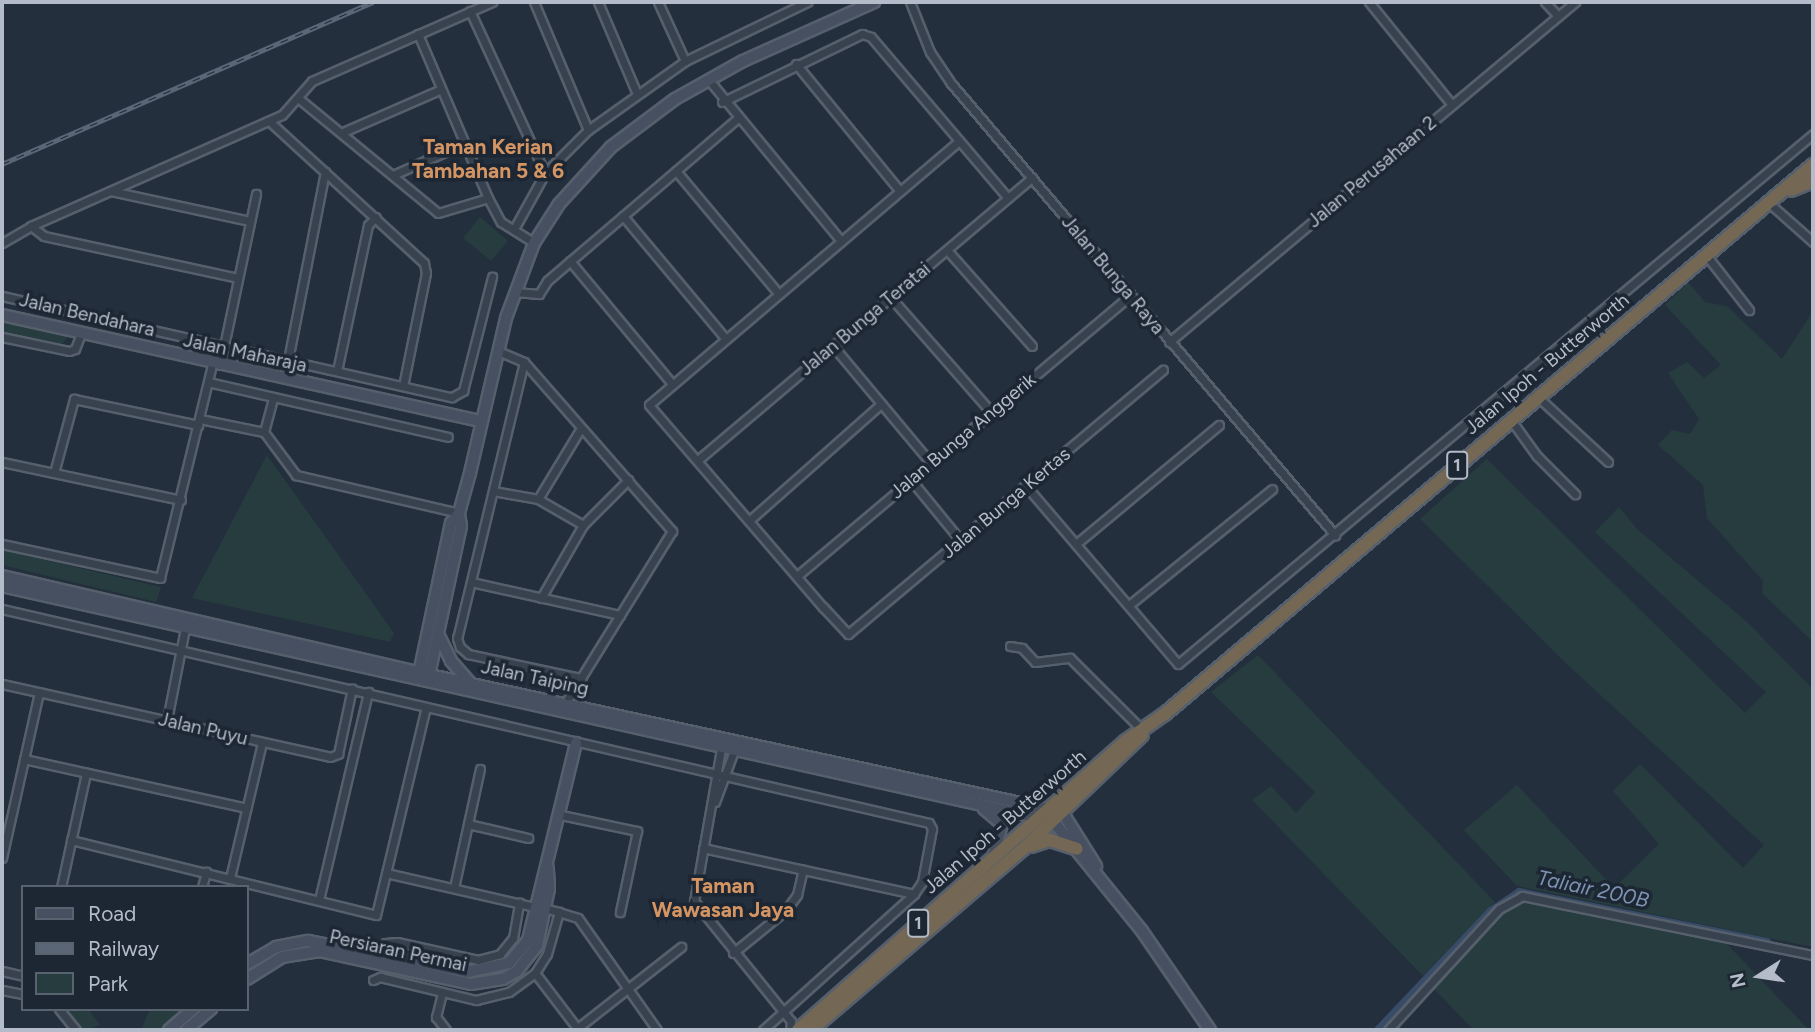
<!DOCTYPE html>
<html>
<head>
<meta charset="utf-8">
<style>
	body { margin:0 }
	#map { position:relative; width:1815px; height:1032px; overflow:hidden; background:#242f3e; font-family:Figtree,sans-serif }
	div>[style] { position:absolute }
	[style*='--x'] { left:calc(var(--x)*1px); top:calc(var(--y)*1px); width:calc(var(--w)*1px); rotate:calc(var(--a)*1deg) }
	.green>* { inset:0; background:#263c3f }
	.canal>* { height:8px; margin:-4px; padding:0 4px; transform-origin:4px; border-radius:4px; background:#394c67 }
	.roads { filter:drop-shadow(2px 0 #565f6c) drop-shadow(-2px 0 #565f6c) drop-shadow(0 2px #565f6c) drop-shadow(0 -2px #565f6c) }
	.street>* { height:7px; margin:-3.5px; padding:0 3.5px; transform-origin:3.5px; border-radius:3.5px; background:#38414e }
	.secondary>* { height:10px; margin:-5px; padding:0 5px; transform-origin:5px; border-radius:5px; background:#465061 }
	.highway>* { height:12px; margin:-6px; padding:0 6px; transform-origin:6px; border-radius:6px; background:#746855 }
	.rail>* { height:5px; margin-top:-2.5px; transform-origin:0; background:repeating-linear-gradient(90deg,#1d2633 0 8px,#5a6575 0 16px); box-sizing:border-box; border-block:2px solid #5a6575 }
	span { translate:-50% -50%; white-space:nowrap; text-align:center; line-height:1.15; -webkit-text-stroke:7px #1d2633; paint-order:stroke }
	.shield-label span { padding:2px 5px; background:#1d2633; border:2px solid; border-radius:5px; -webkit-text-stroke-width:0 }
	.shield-label { font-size:18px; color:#b4bcc9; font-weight:700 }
	.street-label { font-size:19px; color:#b4bcc9 }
	.neighbourhood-label { font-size:21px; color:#d59563; font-weight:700 }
	.water-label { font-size:21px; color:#7c92b1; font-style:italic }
	.frame { position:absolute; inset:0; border:4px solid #b4bcc9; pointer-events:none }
	.legend { position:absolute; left:21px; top:885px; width:228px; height:126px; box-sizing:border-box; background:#1d2633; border:2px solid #59626f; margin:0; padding:9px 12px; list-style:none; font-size:21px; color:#b4bcc9 }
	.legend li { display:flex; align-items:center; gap:14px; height:35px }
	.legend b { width:35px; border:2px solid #59626f }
	.north { position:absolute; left:1724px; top:941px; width:70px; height:70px; -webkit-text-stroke:5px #1d2633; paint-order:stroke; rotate:258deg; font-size:19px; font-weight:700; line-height:28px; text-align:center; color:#b4bcc9 }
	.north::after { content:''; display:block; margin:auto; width:24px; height:32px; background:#b4bcc9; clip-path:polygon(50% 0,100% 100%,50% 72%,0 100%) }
</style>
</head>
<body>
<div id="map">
	<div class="green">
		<div style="clip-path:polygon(480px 217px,508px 241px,491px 261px,463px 238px)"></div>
		<div style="clip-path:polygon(1688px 282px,1705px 302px,1727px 306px,1782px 359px,1813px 311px,1813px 642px,1762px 593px,1763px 581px,1707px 518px,1703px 485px,1658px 445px,1672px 430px,1690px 434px,1699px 419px,1668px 373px,1687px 362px,1704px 378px,1721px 365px,1665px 305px)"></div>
		<div style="clip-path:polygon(2px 320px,70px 335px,61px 345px,2px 332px)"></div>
		<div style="clip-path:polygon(267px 455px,394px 633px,390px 642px,192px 598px)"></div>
		<div style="clip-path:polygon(1487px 459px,1745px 713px,1766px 692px,1595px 532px,1619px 507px,1638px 530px,1747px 622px,1813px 689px,1813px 947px,1517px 886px,1464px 830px,1517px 785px,1614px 888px,1659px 844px,1613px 791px,1640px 764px,1743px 868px,1764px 845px,1570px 667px,1420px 519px)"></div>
		<div style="clip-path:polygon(2px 550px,161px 587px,156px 602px,2px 565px)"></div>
		<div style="clip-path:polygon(1258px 655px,1495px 902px,1423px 976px,1252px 800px,1271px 786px,1296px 813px,1315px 792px,1211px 692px)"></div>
		<div style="clip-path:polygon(1527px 900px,1726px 943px,1809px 1030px,1474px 1030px,1432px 987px,1503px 911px)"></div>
		<div style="clip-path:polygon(66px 1009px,88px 1009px,100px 1025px,84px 1030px)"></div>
		<div style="clip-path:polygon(150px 1009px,185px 1009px,161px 1030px,141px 1030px)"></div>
	</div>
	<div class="canal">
		<div style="--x:1378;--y:1030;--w:164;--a:-46.5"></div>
		<div style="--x:1491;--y:911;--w:34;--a:-34"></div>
		<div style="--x:1519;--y:892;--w:253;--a:11.4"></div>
	</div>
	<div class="roads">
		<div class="street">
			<div style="--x:534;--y:2;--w:139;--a:67.1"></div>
			<div style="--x:598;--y:2;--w:100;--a:67"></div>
			<div style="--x:658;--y:2;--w:65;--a:65.4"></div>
			<div style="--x:910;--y:2;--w:54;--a:68.2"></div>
			<div style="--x:930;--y:52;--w:36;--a:56"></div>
			<div style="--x:950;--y:82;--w:595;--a:49.64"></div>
			<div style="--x:1369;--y:2;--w:132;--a:51.1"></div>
			<div style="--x:1545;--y:2;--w:19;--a:47"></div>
			<div style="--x:470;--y:11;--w:179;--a:65.2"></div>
			<div style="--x:418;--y:34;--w:178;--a:66.9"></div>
			<div style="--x:488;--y:198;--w:27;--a:62"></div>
			<div style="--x:501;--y:222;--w:39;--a:32"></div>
			<div style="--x:796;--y:64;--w:164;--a:50.7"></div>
			<div style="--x:708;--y:79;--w:210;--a:50.6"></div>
			<div style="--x:298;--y:98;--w:181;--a:39.4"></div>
			<div style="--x:438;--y:213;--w:52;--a:-16.7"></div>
			<div style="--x:722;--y:102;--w:156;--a:-25.9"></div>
			<div style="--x:862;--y:34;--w:9;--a:18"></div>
			<div style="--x:871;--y:37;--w:211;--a:49.6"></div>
			<div style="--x:269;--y:121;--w:210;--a:42.5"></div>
			<div style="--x:424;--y:263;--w:10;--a:79"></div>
			<div style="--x:426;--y:273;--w:115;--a:101.5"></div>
			<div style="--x:343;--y:132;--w:105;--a:-23.6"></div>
			<div style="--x:959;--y:141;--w:407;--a:139.6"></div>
			<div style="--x:649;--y:405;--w:267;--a:49.3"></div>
			<div style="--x:823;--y:607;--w:37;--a:47"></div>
			<div style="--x:848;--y:634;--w:411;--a:-40"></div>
			<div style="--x:676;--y:171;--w:160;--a:50.1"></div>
			<div style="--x:393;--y:175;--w:77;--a:-23.9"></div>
			<div style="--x:111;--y:191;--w:142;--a:12.2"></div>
			<div style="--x:1769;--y:203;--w:59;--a:41.6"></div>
			<div style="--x:623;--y:216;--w:160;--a:50.1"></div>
			<div style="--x:31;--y:226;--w:16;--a:38"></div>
			<div style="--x:44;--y:236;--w:198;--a:12.2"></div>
			<div style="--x:514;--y:229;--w:64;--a:-61"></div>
			<div style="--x:545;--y:173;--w:61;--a:-45"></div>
			<div style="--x:588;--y:130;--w:119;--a:-35.4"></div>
			<div style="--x:685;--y:61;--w:136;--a:-25.8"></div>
			<div style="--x:2;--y:243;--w:34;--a:-30"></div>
			<div style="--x:31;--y:226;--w:274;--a:-23.9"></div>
			<div style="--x:282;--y:115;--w:45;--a:-48.6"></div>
			<div style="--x:312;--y:81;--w:197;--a:-23.7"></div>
			<div style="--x:947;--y:250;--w:128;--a:48.5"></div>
			<div style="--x:1706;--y:255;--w:70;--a:52"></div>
			<div style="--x:570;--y:261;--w:160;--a:50.3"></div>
			<div style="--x:515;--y:292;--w:24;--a:5"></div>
			<div style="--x:539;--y:294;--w:15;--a:-58"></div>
			<div style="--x:547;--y:281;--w:250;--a:-40.5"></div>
			<div style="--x:2;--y:296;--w:461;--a:12.7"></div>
			<div style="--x:452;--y:397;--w:13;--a:-29"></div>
			<div style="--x:463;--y:391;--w:118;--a:-75.7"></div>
			<div style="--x:893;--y:300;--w:149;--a:48.8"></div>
			<div style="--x:2;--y:337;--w:68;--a:11.8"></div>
			<div style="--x:69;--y:351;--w:6;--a:-18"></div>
			<div style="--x:75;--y:349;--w:17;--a:-69"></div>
			<div style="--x:1169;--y:342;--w:530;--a:-39.94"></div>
			<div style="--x:833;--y:346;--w:153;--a:50.1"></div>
			<div style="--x:498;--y:351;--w:28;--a:23"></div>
			<div style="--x:524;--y:362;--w:225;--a:48.8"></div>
			<div style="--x:672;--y:531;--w:201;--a:121.8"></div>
			<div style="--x:288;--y:360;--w:192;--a:-78.9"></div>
			<div style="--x:524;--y:362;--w:284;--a:103.6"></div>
			<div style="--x:457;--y:638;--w:9;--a:72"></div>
			<div style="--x:460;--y:647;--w:11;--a:41"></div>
			<div style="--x:468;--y:654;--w:116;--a:12"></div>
			<div style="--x:220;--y:365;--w:175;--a:-78.1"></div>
			<div style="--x:337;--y:371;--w:149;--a:-78"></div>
			<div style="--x:368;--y:225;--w:11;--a:-45"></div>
			<div style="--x:208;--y:382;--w:246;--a:12.9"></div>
			<div style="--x:1539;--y:398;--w:94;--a:42.8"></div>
			<div style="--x:200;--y:419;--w:65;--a:11.5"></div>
			<div style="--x:264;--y:432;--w:54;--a:53.3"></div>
			<div style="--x:296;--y:475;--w:167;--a:13.1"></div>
			<div style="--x:1511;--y:420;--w:44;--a:54.2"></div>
			<div style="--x:1537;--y:456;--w:54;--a:45"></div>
			<div style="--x:264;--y:432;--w:35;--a:-75"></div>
			<div style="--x:699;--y:459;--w:436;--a:-40.2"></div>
			<div style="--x:2;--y:462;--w:183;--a:12"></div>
			<div style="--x:54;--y:473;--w:77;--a:-74.9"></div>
			<div style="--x:74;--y:399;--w:127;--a:11.8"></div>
			<div style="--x:911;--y:480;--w:79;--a:50.7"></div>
			<div style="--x:1026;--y:486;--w:234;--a:49.5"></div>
			<div style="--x:1178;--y:664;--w:827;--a:-39.85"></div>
			<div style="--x:493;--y:491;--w:46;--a:10.1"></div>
			<div style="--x:538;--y:499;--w:52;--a:30"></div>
			<div style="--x:538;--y:499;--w:83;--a:-58.8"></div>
			<div style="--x:751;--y:519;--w:174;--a:-41.5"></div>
			<div style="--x:2;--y:544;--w:162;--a:12.1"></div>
			<div style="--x:160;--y:578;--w:220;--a:-76.3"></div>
			<div style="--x:1076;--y:544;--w:186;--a:-39.8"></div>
			<div style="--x:797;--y:576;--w:434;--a:-40.1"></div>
			<div style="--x:471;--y:582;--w:153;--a:12.5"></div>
			<div style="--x:541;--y:598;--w:84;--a:-60.1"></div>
			<div style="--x:583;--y:525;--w:64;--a:-45"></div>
			<div style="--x:1129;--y:605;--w:184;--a:-39"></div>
			<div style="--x:2;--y:609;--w:951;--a:13"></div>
			<div style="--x:929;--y:823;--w:7;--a:63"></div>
			<div style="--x:932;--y:829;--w:54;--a:100.7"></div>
			<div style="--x:922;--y:882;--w:14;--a:124"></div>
			<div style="--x:914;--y:894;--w:203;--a:138"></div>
			<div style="--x:1010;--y:646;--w:12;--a:9"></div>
			<div style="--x:1022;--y:648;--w:19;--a:47"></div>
			<div style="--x:1035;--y:662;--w:35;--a:-7"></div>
			<div style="--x:1070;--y:658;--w:102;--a:45"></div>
			<div style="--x:2;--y:684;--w:336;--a:12.5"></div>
			<div style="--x:330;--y:757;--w:9;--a:-21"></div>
			<div style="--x:338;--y:754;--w:67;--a:-78"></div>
			<div style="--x:167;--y:720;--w:94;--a:-78.9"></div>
			<div style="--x:722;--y:743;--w:160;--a:100"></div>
			<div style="--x:694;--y:901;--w:154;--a:51.1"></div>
			<div style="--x:791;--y:1021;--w:9;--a:96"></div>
			<div style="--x:24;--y:759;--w:228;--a:12.4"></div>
			<div style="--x:715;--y:802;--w:58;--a:-69.7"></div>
			<div style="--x:561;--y:815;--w:78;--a:11.9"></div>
			<div style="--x:637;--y:831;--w:83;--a:101.9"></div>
			<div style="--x:468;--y:824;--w:62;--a:13.1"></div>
			<div style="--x:71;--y:840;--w:314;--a:13.8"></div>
			<div style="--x:376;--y:915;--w:214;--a:-76.5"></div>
			<div style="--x:703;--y:848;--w:216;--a:12.3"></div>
			<div style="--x:2;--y:858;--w:170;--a:-77.4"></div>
			<div style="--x:386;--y:873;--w:152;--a:12.9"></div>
			<div style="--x:230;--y:878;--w:139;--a:-76.7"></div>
			<div style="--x:61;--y:887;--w:117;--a:-77.6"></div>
			<div style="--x:202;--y:887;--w:16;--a:-75"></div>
			<div style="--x:454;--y:888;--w:122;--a:-77.7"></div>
			<div style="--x:319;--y:900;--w:214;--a:-76.7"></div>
			<div style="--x:545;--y:908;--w:34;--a:17"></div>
			<div style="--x:578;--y:918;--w:137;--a:54.8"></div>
			<div style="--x:733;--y:953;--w:68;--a:-39.1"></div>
			<div style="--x:786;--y:910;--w:19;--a:-54"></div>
			<div style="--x:797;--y:895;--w:26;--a:-77"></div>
			<div style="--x:381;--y:960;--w:17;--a:-77"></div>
			<div style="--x:385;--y:943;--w:12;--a:-5"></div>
			<div style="--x:397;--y:942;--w:83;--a:12.5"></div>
			<div style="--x:478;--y:960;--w:23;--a:-15"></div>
			<div style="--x:500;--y:954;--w:21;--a:-51"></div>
			<div style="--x:513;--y:938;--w:36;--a:-80"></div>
			<div style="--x:2;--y:971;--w:22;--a:13"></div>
			<div style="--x:535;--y:973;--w:69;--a:52.6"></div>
			<div style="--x:373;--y:980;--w:8;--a:-23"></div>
			<div style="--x:380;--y:977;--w:99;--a:13.5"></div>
			<div style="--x:476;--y:1000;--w:34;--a:-14"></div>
			<div style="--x:509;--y:992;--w:32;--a:-36"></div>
			<div style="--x:535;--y:973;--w:22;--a:-58"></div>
			<div style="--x:547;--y:954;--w:44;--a:-74.1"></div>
			<div style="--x:2;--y:990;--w:21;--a:11"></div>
			<div style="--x:442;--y:993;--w:25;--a:104"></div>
			<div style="--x:436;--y:1017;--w:16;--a:52"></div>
			<div style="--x:59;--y:1009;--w:27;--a:51"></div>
			<div style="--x:575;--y:1030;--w:135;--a:-38.1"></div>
			<div style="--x:1388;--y:1030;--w:164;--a:-47.5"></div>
			<div style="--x:1499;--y:909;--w:26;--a:-29"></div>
			<div style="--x:1522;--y:896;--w:297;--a:11.5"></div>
		</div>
		<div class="secondary">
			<div style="--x:2;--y:315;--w:491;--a:12.5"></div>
			<div style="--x:2;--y:576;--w:434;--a:13"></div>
			<div style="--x:425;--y:674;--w:652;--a:12.22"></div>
			<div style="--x:1062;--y:812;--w:64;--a:57.8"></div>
			<div style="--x:2;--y:586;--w:1077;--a:12.6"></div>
			<div style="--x:1053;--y:821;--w:141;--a:51"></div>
			<div style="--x:1142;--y:931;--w:120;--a:55.5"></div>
			<div style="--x:438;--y:634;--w:30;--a:64"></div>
			<div style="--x:451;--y:661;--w:28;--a:49"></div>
			<div style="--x:418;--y:678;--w:158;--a:-78"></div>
			<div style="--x:451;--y:523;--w:13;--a:-51"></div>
			<div style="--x:459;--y:513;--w:41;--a:-74.6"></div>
			<div style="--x:470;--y:473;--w:159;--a:-76.9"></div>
			<div style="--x:506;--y:318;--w:80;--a:-69.5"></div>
			<div style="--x:534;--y:243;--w:46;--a:-57.3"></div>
			<div style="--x:559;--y:204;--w:77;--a:-47.6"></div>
			<div style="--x:611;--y:147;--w:80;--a:-36.9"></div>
			<div style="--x:675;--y:99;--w:78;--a:-29.2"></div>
			<div style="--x:743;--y:61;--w:144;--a:-24.2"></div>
			<div style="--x:428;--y:680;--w:157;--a:-77.9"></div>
			<div style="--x:461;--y:526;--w:13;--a:-99"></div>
			<div style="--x:984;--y:809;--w:23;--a:40"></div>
			<div style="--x:1002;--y:824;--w:34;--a:105"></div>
			<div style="--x:247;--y:964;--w:34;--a:-30"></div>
			<div style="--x:276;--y:947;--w:33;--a:-11"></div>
			<div style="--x:308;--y:941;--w:162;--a:11"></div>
			<div style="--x:467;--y:972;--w:43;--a:-12.1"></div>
			<div style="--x:509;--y:963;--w:30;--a:-50"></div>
			<div style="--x:528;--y:940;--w:203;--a:-76.3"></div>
			<div style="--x:247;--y:979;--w:41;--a:-32.2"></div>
			<div style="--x:282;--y:957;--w:38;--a:-9"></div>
			<div style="--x:320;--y:951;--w:155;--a:12.3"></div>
			<div style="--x:471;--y:984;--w:32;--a:-9"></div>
			<div style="--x:503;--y:979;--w:16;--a:-30"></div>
			<div style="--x:517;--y:971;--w:33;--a:-52"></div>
			<div style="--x:537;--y:945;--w:57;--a:-77.9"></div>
			<div style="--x:549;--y:889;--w:21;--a:-93"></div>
			<div style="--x:169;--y:1030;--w:32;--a:-41"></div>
			<div style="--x:186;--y:1030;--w:33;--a:-40"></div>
		</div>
		<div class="highway">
			<div style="--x:1791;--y:190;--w:24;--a:-22"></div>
			<div style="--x:1031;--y:846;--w:20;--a:-18"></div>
			<div style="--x:1050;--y:840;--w:28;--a:18"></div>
			<div style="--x:798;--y:1030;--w:437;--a:-41.4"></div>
			<div style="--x:1126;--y:741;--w:49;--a:-35"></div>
			<div style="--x:1166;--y:713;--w:848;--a:-40.26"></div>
			<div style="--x:811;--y:1030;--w:279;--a:-40.5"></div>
			<div style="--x:1023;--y:849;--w:165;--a:-43.8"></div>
		</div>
	</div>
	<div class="rail">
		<div style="--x:2;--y:164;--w:405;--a:-23.6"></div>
	</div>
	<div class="shield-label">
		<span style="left:1457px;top:465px">1</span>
		<span style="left:918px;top:923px">1</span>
	</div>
	<div class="street-label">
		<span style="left:1372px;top:172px;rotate:-40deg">Jalan Perusahaan 2</span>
		<span style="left:1113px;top:275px;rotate:50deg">Jalan Bunga Raya</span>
		<span style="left:87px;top:315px;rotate:13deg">Jalan Bendahara</span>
		<span style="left:865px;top:319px;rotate:-40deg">Jalan Bunga Teratai</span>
		<span style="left:245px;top:353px;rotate:12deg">Jalan Maharaja</span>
		<span style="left:1547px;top:364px;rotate:-40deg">Jalan Ipoh - Butterworth</span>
		<span style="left:963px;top:436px;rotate:-40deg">Jalan Bunga Anggerik</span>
		<span style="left:1006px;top:503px;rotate:-40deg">Jalan Bunga Kertas</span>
		<span style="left:535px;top:678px;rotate:12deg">Jalan Taiping</span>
		<span style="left:203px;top:729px;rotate:13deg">Jalan Puyu</span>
		<span style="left:1005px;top:822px;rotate:-41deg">Jalan Ipoh - Butterworth</span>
		<span style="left:398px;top:951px;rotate:12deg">Persiaran Permai</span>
	</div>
	<div class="neighbourhood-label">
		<span style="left:488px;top:159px">Taman Kerian<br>Tambahan 5 &amp; 6</span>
		<span style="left:723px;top:898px">Taman<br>Wawasan Jaya</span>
	</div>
	<div class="water-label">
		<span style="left:1593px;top:889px;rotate:12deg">Taliair 200B</span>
	</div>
	<div class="frame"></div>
	<ul class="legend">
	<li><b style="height:9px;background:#465061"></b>Road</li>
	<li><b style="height:9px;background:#5a6575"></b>Railway</li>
	<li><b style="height:19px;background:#263c3f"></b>Park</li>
	</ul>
	<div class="north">N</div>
</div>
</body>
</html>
